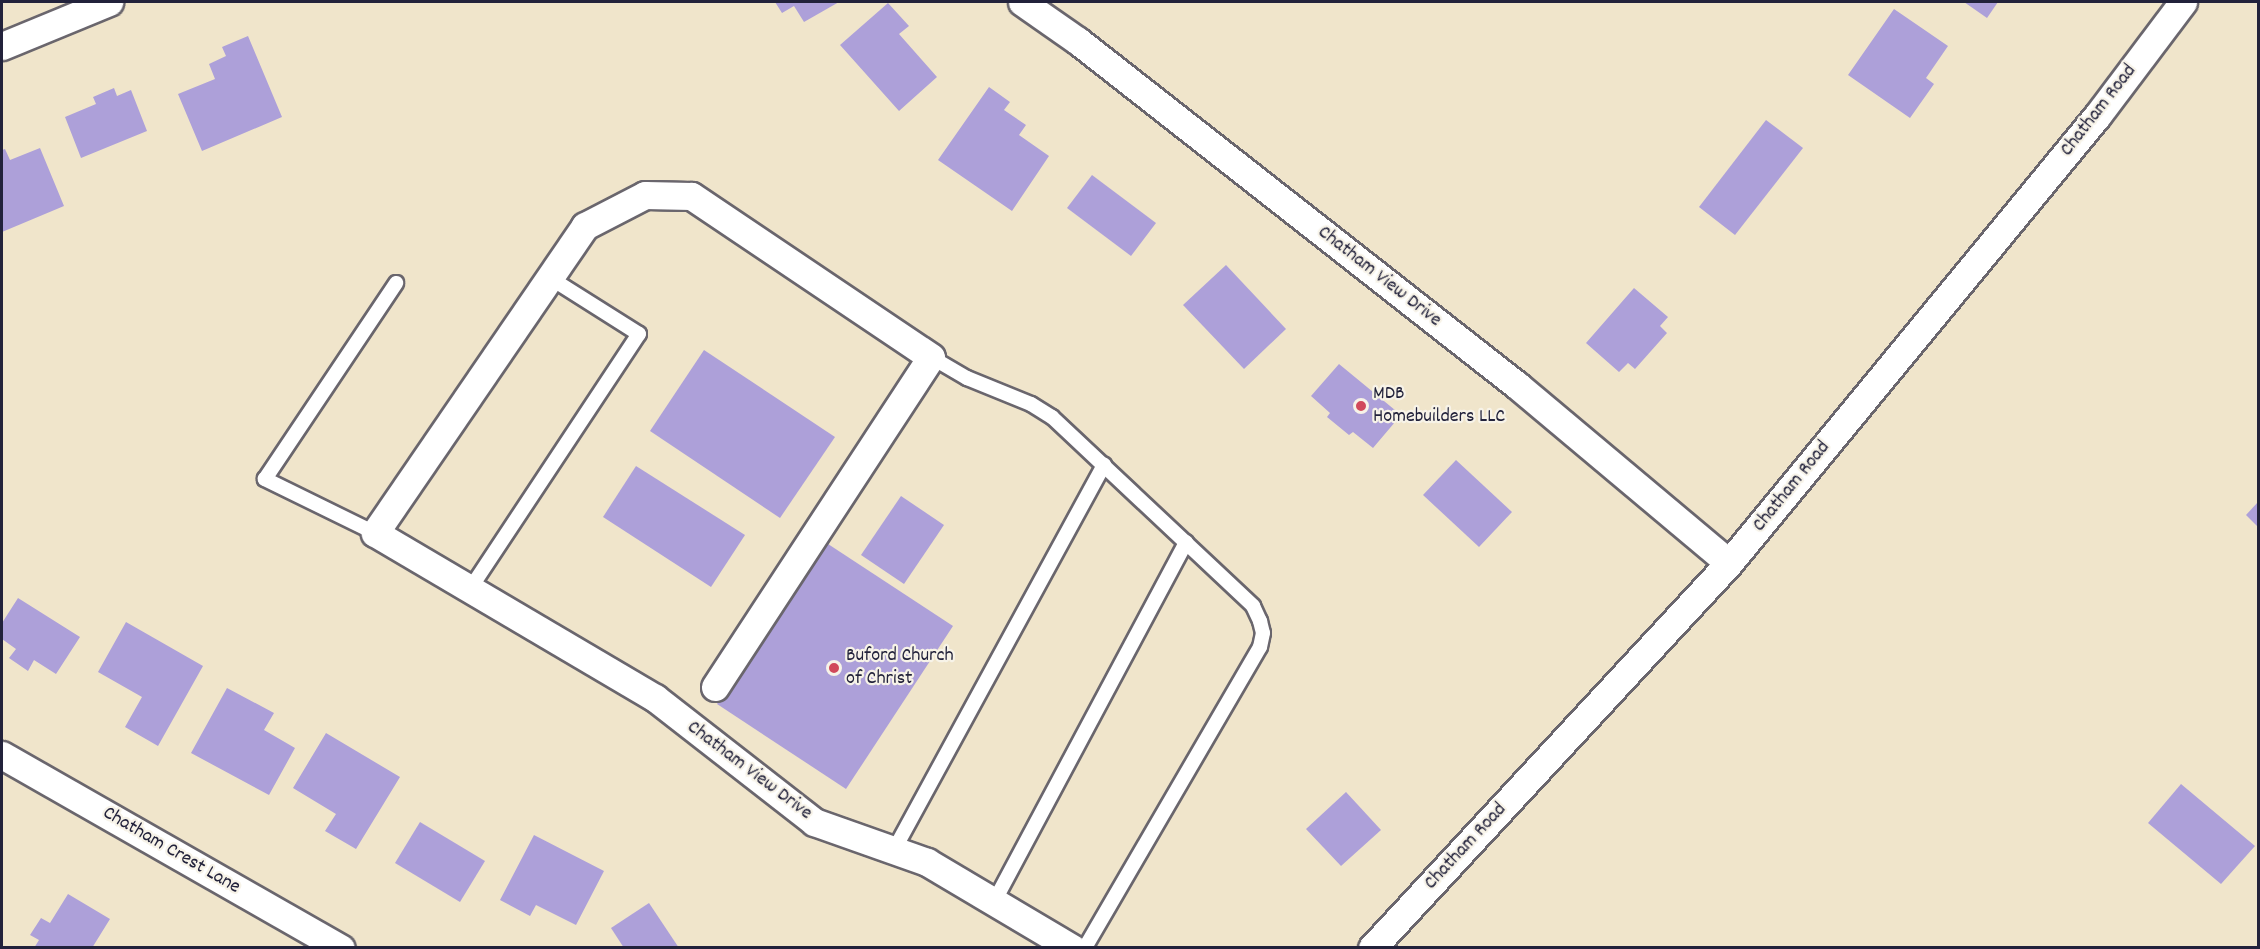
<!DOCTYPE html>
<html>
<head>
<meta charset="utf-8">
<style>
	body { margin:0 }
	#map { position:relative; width:2260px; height:949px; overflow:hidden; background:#f0e5cb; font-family:Dekko,sans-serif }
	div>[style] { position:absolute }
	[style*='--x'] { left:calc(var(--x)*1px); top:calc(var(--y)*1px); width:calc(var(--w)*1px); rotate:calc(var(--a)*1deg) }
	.building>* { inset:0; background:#ada0d9 }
	.roads { filter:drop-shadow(2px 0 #6a666d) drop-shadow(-2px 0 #6a666d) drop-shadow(0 2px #6a666d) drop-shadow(0 -2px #6a666d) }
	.lane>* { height:14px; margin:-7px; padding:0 7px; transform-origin:7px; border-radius:7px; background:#fff }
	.street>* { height:27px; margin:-13.5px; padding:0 13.5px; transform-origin:13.5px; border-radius:13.5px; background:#fff }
	.dots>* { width:16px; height:16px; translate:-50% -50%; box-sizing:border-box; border:3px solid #f7f3e8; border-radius:50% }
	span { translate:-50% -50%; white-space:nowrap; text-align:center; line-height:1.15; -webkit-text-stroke:4.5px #f7f3e8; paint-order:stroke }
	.street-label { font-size:20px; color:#22223b }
	.poi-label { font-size:20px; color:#22223b }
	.left { translate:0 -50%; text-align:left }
	.frame { position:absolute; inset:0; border:3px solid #22223b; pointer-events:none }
</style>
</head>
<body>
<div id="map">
	<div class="building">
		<div style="clip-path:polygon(775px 2px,839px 2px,804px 22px,794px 6px,782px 13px)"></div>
		<div style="clip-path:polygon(1964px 2px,1998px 2px,1987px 18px)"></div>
		<div style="clip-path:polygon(888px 3px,909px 26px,899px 34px,937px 77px,899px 111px,840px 45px)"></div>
		<div style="clip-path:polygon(1894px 9px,1948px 46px,1926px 78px,1934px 84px,1910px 118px,1848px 75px)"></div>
		<div style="clip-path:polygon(248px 36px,282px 117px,202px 151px,178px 94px,215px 79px,209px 64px,226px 56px,222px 47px)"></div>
		<div style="clip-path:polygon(989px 87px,1010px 102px,1004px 110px,1026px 125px,1019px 135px,1049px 156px,1012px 211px,938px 160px)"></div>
		<div style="clip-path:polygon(114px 88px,117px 96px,131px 90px,147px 131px,81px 158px,65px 117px,96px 104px,93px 97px)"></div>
		<div style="clip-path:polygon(1766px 120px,1803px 148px,1735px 235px,1699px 207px)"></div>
		<div style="clip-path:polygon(40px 148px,64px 206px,2px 232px,2px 150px,5px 149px,10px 160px)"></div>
		<div style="clip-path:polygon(1092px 175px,1156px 223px,1131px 256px,1067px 208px)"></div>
		<div style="clip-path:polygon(1226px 265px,1286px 329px,1244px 369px,1183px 305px)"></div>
		<div style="clip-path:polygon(1634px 288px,1668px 317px,1660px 326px,1667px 333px,1635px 369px,1628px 363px,1619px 372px,1586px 343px)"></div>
		<div style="clip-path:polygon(704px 350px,835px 437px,780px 518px,650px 431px)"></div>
		<div style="clip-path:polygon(1339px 364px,1401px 415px,1373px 448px,1353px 432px,1349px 435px,1327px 417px,1330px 413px,1311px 396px)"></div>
		<div style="clip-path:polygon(1456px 460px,1512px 512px,1479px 547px,1423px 495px)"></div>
		<div style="clip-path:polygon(636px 466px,745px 535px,711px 587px,603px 517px)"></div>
		<div style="clip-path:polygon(901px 496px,944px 525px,904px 584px,861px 555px)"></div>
		<div style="clip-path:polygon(2258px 502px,2258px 527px,2246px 515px)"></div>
		<div style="clip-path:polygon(825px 542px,953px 626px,846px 789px,717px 704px)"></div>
		<div style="clip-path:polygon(18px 598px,80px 637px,56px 674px,34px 660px,28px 671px,9px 658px,16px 649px,2px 639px,2px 623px)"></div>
		<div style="clip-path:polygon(126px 622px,203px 666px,158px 746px,125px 727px,142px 697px,98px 672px)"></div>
		<div style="clip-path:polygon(227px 688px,274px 713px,264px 730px,295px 748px,269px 795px,191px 753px)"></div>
		<div style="clip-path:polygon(326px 733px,400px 777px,356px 849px,325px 831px,336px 814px,293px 788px)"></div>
		<div style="clip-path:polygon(2181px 784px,2255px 846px,2221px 884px,2148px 823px)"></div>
		<div style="clip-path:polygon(1346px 792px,1381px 830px,1341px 866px,1306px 829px)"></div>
		<div style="clip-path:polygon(420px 822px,485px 861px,460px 902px,395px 863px)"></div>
		<div style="clip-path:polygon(534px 835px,604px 871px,576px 925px,536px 905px,530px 916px,500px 900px)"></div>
		<div style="clip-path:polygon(68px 894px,110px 919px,92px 948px,34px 948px,39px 940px,30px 935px,41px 918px,50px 923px)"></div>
		<div style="clip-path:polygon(649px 903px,679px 948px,624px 948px,611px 928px)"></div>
	</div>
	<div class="roads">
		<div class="lane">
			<div style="--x:931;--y:357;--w:42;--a:30.3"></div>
			<div style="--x:967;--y:378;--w:69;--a:22.1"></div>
			<div style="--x:1031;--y:404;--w:25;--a:32"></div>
			<div style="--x:1052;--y:417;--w:276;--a:43.2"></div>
			<div style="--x:1253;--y:606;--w:17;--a:65"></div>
			<div style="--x:1260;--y:621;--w:12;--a:76"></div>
			<div style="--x:1263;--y:633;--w:14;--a:102"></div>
			<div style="--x:1260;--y:647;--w:348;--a:120.2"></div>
			<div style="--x:375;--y:533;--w:123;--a:-153.9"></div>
			<div style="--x:265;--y:479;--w:236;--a:-56.2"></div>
			<div style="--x:470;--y:589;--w:306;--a:-56.5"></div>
			<div style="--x:639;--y:334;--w:107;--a:-147.7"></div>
			<div style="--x:894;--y:850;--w:439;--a:-61.4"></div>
			<div style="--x:994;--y:902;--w:408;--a:-61.9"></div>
		</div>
		<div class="street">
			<div style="--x:1022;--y:2;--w:68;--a:34.9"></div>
			<div style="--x:1078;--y:41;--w:559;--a:38.1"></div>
			<div style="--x:1518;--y:386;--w:275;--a:40"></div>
			<div style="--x:2;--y:46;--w:116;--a:-22.4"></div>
			<div style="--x:715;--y:687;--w:394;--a:-56.8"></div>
			<div style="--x:931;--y:357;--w:289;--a:-146.1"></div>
			<div style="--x:691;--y:196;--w:46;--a:-178.8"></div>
			<div style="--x:645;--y:195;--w:68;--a:152.7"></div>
			<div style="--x:585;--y:226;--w:372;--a:124.4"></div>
			<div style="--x:375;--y:533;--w:325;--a:30.5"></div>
			<div style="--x:655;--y:698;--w:202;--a:37.9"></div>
			<div style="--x:814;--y:822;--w:120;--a:19.5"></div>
			<div style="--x:927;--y:862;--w:169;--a:30.7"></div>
			<div style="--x:2;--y:755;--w:390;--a:29.7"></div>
			<div style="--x:1372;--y:948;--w:525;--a:-47.16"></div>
			<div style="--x:1729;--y:563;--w:579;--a:-50.54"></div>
			<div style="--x:2097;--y:116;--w:143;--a:-53"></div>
		</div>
	</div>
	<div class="dots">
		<div style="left:1361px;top:406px;background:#d1495b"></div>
		<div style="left:834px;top:668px;background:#d1495b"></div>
	</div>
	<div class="street-label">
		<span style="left:2099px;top:111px;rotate:-52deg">Chatham Road</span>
		<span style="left:1379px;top:277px;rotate:38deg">Chatham View Drive</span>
		<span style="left:1792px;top:487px;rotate:-51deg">Chatham Road</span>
		<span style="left:749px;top:771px;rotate:37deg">Chatham View Drive</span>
		<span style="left:1466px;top:847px;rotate:-47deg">Chatham Road</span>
		<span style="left:171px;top:851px;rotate:30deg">Chatham Crest Lane</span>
	</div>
	<div class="poi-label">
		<span class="left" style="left:1373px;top:406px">MDB<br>Homebuilders LLC</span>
		<span class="left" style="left:846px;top:668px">Buford Church<br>of Christ</span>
	</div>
	<div class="frame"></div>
</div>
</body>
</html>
